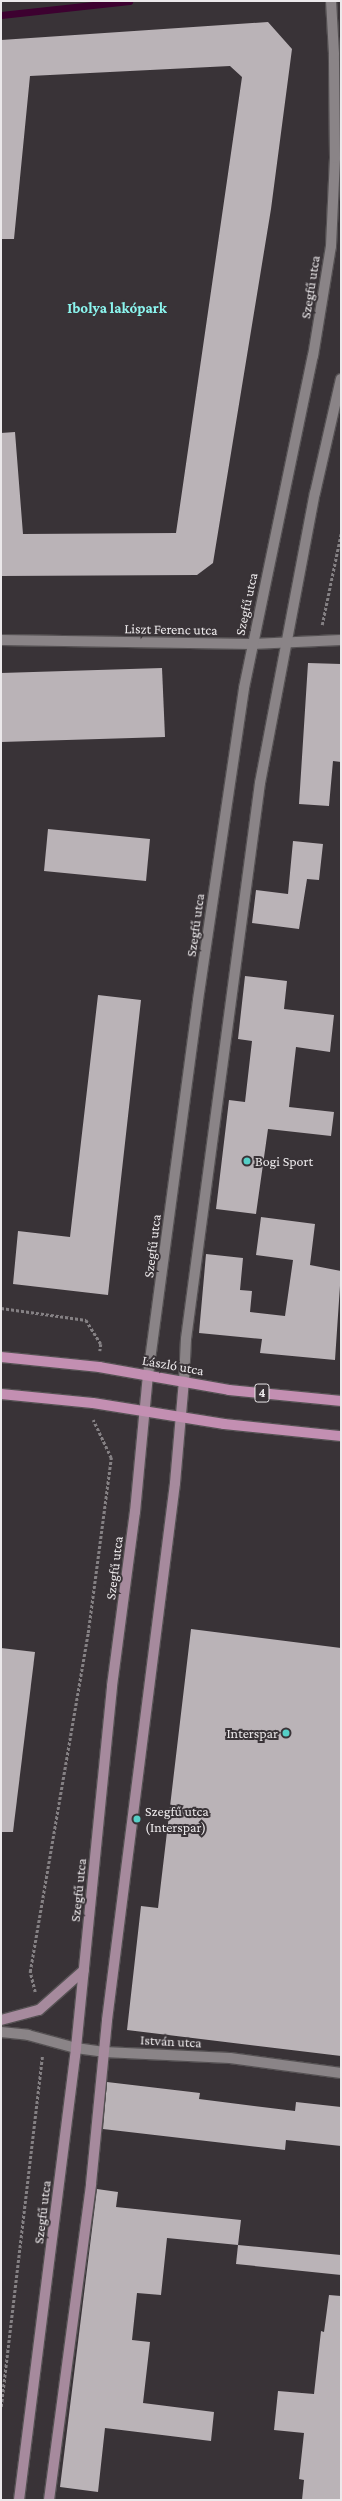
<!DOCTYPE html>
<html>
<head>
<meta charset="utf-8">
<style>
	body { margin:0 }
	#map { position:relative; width:342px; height:2501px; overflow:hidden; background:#393337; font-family:"Crimson Pro",serif }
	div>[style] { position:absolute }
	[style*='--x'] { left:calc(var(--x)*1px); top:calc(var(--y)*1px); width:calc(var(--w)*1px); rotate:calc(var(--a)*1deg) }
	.stream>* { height:7px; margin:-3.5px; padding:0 3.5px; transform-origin:3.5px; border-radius:3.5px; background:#3d0130 }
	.building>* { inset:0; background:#bab3b7 }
	.path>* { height:2.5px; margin-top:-1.25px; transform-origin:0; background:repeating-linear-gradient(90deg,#858184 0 3px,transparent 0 5px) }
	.roads { filter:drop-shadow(1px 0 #555153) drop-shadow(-1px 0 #555153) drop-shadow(0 1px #555153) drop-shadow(0 -1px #555153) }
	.street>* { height:10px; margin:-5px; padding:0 5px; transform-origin:5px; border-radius:5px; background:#8a8487 }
	.secondary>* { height:10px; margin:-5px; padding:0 5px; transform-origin:5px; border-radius:5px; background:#a68a9d }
	.primary>* { height:10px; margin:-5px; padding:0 5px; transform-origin:5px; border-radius:5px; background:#c38fb2 }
	.dots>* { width:11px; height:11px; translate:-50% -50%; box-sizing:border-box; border:2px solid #393337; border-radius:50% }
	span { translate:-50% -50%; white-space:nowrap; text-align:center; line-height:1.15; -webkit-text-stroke:4px #393337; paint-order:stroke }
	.shield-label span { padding:1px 3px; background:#393337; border:1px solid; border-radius:3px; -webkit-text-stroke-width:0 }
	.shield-label { font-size:13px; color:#ece9eb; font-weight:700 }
	.street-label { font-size:14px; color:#ece9eb }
	.poi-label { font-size:14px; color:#ece9eb }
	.left { translate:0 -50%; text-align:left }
	.right { translate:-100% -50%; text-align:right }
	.neighbourhood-label { font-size:15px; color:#8bf5ee; font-weight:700 }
	.frame { position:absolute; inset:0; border:2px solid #ece9eb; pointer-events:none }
</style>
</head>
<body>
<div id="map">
	<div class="stream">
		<div style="--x:1;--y:15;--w:129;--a:-6.2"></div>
	</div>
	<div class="building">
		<div style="clip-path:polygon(268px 22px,292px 49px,271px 209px,213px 563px,197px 575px,1px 576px,1px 433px,15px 432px,23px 534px,176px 533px,242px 77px,230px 66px,30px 76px,14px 239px,1px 239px,1px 40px)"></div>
		<div style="clip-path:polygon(308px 663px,341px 664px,341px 762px,333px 761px,329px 806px,299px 804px)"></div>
		<div style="clip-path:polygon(162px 668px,165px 737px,1px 742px,1px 673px)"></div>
		<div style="clip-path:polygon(48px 829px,150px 839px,146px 881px,44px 871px)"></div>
		<div style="clip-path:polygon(293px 841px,323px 844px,319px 880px,307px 879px,299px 929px,252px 923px,256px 890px,288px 894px)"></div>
		<div style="clip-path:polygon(245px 976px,287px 981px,284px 1009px,334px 1015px,330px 1052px,296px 1047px,289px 1107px,334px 1112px,331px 1136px,268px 1129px,256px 1214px,216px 1209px,229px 1100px,245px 1102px,252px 1041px,238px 1039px)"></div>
		<div style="clip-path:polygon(98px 995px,141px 1000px,108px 1295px,13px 1284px,18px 1231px,70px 1237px)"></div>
		<div style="clip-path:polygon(261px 1217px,315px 1224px,310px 1265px,341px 1271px,335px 1360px,260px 1353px,262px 1339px,199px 1333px,206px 1254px,243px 1258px,240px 1290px,252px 1291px,250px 1312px,285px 1316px,293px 1260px,256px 1255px)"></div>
		<div style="clip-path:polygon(191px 1629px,341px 1648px,341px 2056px,127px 2030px,141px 1906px,158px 1908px)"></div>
		<div style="clip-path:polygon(1px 1648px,35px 1652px,13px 1832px,1px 1832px)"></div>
		<div style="clip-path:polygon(107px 2082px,200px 2093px,199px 2099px,295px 2111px,296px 2102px,341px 2107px,341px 2146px,286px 2140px,285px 2150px,103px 2129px)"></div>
		<div style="clip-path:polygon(97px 2189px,118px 2192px,116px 2207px,241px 2220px,238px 2245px,167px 2238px,161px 2295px,137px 2293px,132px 2340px,150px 2342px,143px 2403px,214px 2412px,211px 2441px,105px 2428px,98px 2492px,60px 2487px)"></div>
		<div style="clip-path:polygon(238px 2245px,341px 2255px,341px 2275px,236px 2264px)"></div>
		<div style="clip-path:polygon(329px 2295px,341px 2296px,341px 2500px,302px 2500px,304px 2480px,299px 2479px,304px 2433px,274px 2430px,278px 2391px,314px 2394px,321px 2331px,324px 2332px)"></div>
	</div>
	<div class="path">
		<div style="--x:322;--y:625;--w:94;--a:-78.3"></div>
		<div style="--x:1;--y:1308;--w:86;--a:8"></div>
		<div style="--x:86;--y:1320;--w:28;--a:58"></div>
		<div style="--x:101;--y:1344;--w:7;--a:98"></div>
		<div style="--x:35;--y:1992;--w:21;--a:-104"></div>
		<div style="--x:30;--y:1972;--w:344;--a:-80.3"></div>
		<div style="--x:88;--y:1633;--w:177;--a:-82.5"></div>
		<div style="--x:111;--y:1458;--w:42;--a:-115.3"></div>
		<div style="--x:1;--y:2407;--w:353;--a:-83.3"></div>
	</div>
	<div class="roads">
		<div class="street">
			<div style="--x:1;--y:640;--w:251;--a:0.9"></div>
			<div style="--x:252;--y:644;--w:89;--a:-2.6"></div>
			<div style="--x:148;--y:1375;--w:378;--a:-82.4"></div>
			<div style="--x:198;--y:1000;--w:315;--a:-81.6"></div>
			<div style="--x:244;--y:688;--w:339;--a:-78.3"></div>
			<div style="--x:313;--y:356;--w:111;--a:-80.7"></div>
			<div style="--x:331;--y:246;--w:88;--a:-87.4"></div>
			<div style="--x:335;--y:158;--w:104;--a:-90.6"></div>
			<div style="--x:334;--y:54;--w:53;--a:-93.2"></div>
			<div style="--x:184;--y:1381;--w:42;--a:-87.3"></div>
			<div style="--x:186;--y:1339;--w:561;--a:-82.42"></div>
			<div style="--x:260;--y:783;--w:295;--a:-79.3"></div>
			<div style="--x:315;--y:493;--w:117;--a:-77.2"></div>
			<div style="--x:1;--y:2032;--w:27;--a:6"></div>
			<div style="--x:28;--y:2035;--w:50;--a:15.2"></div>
			<div style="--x:76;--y:2048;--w:28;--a:8"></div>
			<div style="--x:104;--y:2052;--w:126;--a:2.7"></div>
			<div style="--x:230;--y:2058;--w:112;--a:7.7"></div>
		</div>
		<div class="secondary">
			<div style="--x:1;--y:2020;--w:39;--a:-15"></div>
			<div style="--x:39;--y:2010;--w:60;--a:-41.6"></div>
			<div style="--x:19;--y:2500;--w:456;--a:-82.8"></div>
			<div style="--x:76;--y:2048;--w:364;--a:-84.3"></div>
			<div style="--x:112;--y:1686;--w:176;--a:-82.5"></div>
			<div style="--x:135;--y:1512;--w:138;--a:-84.6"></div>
			<div style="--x:49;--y:2500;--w:319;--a:-82.4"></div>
			<div style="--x:91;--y:2184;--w:165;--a:-84.4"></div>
			<div style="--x:107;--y:2020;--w:541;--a:-82.78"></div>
			<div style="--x:175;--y:1483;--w:102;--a:-85"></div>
		</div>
		<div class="primary">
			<div style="--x:1;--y:1357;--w:99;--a:5.8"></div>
			<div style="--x:99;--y:1367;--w:132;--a:10"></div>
			<div style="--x:229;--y:1390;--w:113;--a:5.6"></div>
			<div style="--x:1;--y:1394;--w:92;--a:5.6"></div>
			<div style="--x:93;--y:1403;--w:133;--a:9.1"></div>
			<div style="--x:224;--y:1424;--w:118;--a:5.9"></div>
		</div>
	</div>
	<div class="dots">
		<div style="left:247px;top:1161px;background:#55cec6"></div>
		<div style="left:286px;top:1733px;background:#55cec6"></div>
		<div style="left:137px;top:1819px;background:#55cec6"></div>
	</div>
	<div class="shield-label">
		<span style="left:262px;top:1393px">4</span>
	</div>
	<div class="street-label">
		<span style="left:310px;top:287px;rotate:-81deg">Szegfű utca</span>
		<span style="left:246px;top:604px;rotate:-78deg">Szegfű utca</span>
		<span style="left:171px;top:629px;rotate:1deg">Liszt Ferenc utca</span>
		<span style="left:195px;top:925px;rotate:-82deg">Szegfű utca</span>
		<span style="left:152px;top:1246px;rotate:-83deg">Szegfű utca</span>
		<span style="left:173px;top:1365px;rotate:10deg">László utca</span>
		<span style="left:114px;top:1568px;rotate:-83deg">Szegfű utca</span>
		<span style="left:78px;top:1890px;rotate:-84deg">Szegfű utca</span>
		<span style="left:171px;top:2041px;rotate:3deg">István utca</span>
		<span style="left:42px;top:2212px;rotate:-83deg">Szegfű utca</span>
	</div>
	<div class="poi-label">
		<span class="left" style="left:255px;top:1161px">Bogi Sport</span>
		<span class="right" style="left:278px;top:1733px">Interspar</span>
		<span class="left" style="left:145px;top:1819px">Szegfű utca<br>(Interspar)</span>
	</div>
	<div class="neighbourhood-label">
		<span style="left:117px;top:309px">Ibolya lakópark</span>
	</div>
	<div class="frame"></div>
</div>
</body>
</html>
